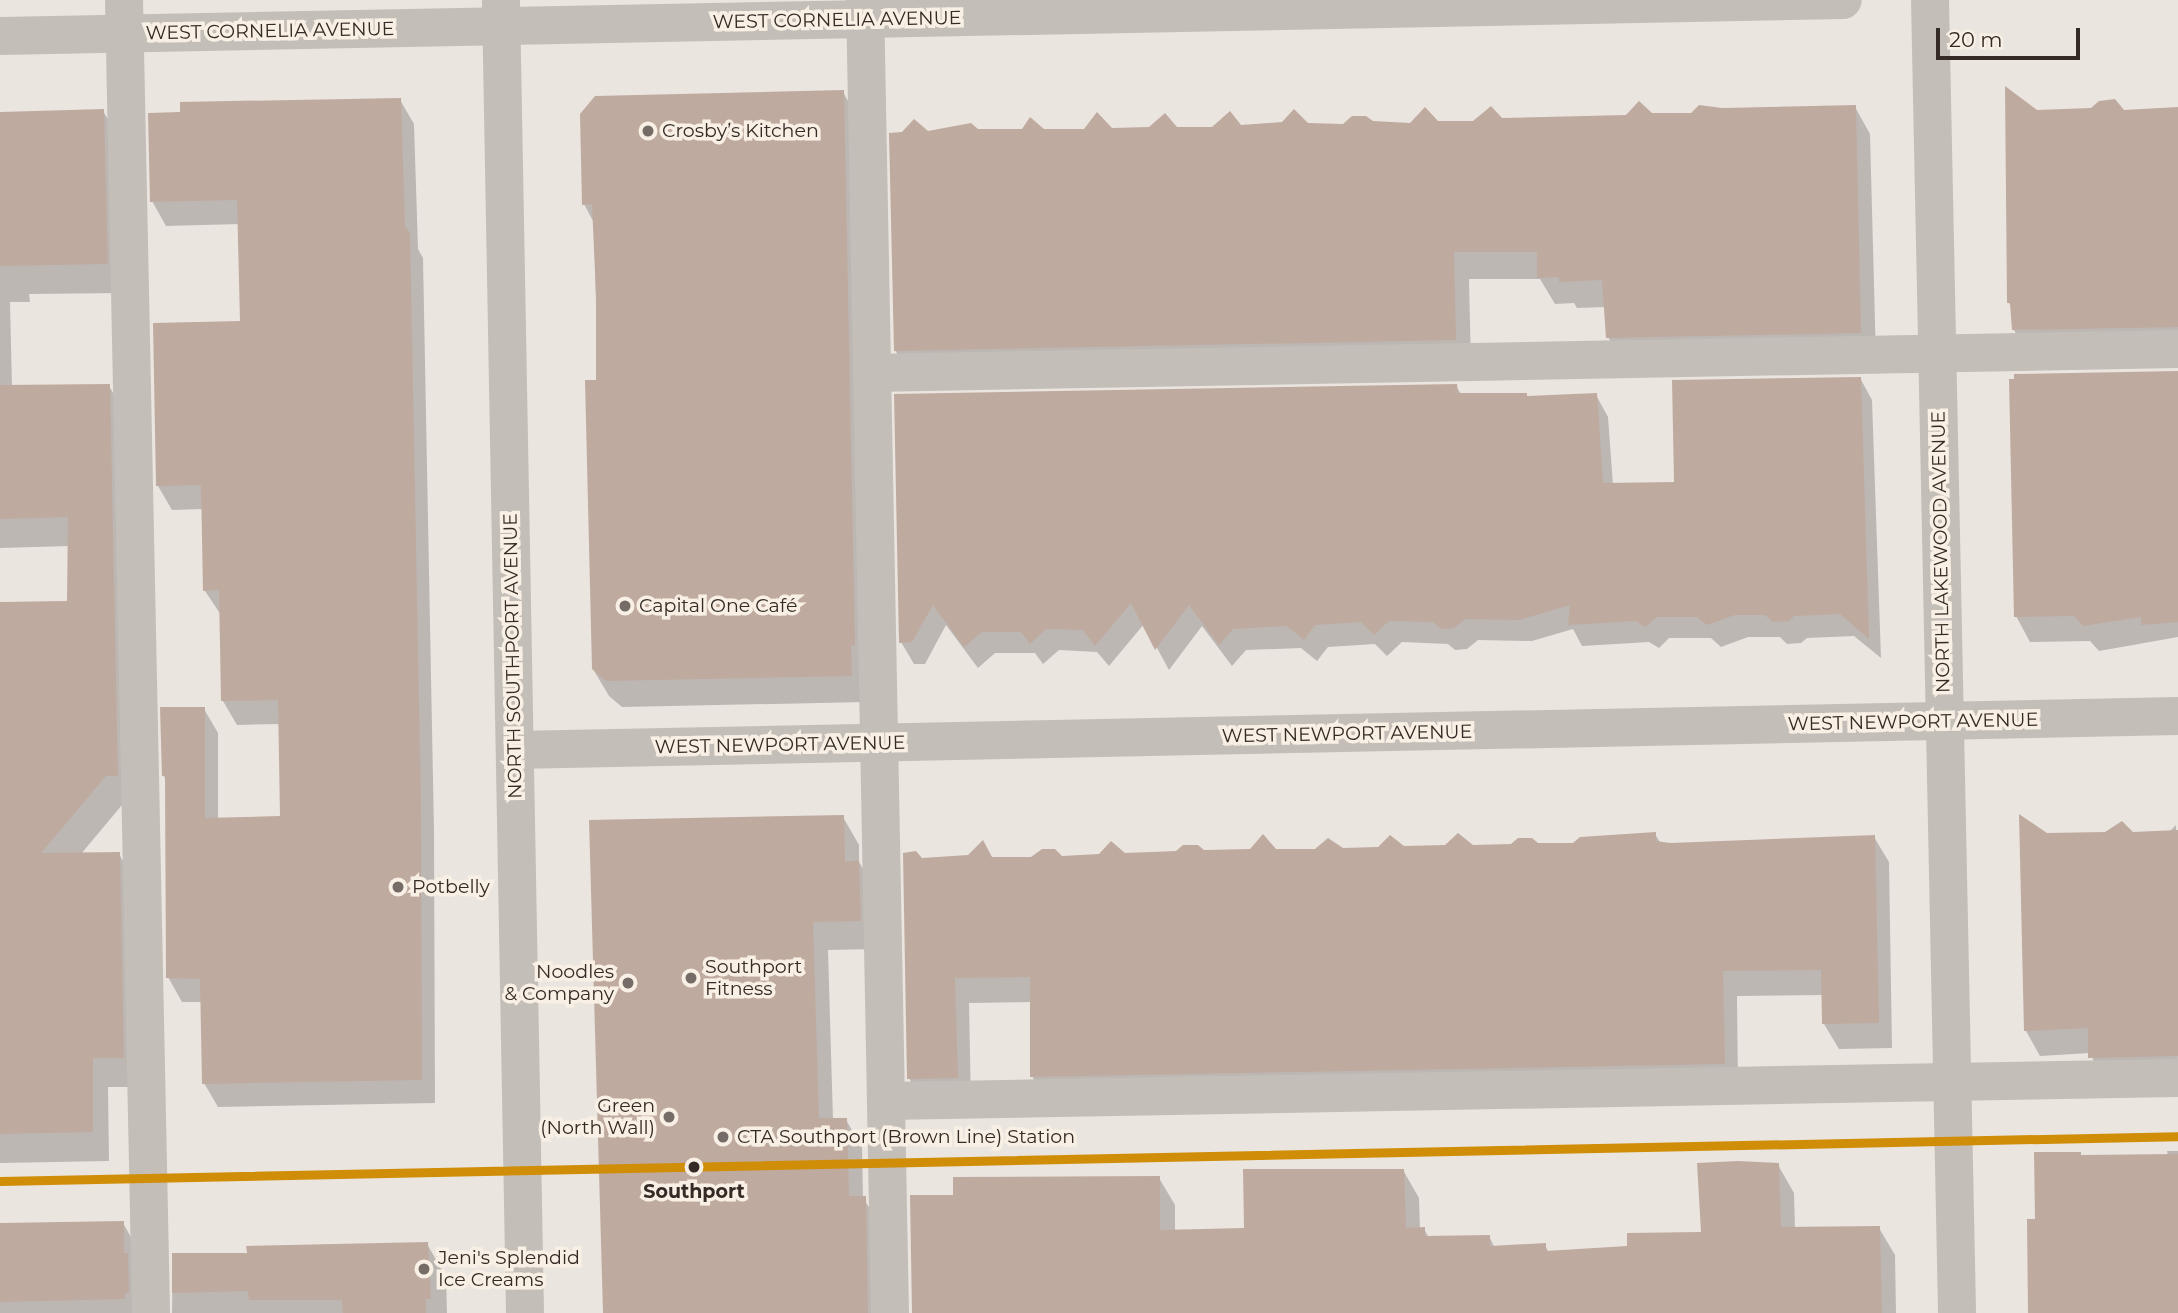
<!DOCTYPE html>
<html>
<head>
<meta charset="utf-8">
<style>
	body { margin:0 }
	#map { position:relative; width:2178px; height:1313px; overflow:hidden; background:#ebe5df; font-family:Montserrat,sans-serif }
	div>[style] { position:absolute }
	[style*='--x'] { left:calc(var(--x)*1px); top:calc(var(--y)*1px); width:calc(var(--w)*1px); rotate:calc(var(--a)*1deg) }
	.shadow>* { inset:0; background:#0003 }
	.building>* { inset:0; background:#bfaaa0 }
	.minor>* { height:38px; margin:-19px; padding:0 19px; transform-origin:19px; border-radius:19px; background:#c4beb8 }
	.metro-1>* { height:9px; margin:-4.5px; padding:0 4.5px; transform-origin:4.5px; border-radius:4.5px; background:#d08d08 }
	.dots>* { width:19px; height:19px; translate:-50% -50%; box-sizing:border-box; border:4px solid #f9f0e5; border-radius:50% }
	span { translate:-50% -50%; white-space:nowrap; text-align:center; line-height:1.15; -webkit-text-stroke:7px #f9f0e5; paint-order:stroke }
	.street-label { font-size:19px; color:#352b26 }
	.poi-label { font-size:19px; color:#352b26 }
	.left { translate:0 -50%; text-align:left }
	.right { translate:-100% -50%; text-align:right }
	.stop-label { font-size:19px; color:#352b26; font-weight:700 }
	.scale { position:absolute; left:1936px; top:28px; width:144px; height:32px; box-sizing:border-box; border:4px solid #352b26; border-top:0; padding-left:9px; font-size:21px; line-height:24px; white-space:nowrap; color:#352b26; -webkit-text-stroke:5px #f9f0e5; paint-order:stroke }
</style>
</head>
<body>
<div id="map">
	<div class="shadow">
		<div style="clip-path:polygon(843px 92px,858px 119px,866px 702px,622px 707px,609px 696px,593px 669px,598px 382px,594px 223px,584px 204px)"></div>
		<div style="clip-path:polygon(400px 100px,414px 124px,418px 249px,423px 258px,434px 831px,435px 1103px,218px 1107px,204px 1083px,202px 1002px,182px 1002px,168px 977px,166px 781px,164px 776px,204px 709px,218px 733px,218px 819px,282px 818px,280px 724px,237px 725px,223px 701px,221px 615px,205px 591px,203px 509px,172px 510px,158px 486px,242px 323px,240px 224px,166px 226px,152px 201px)"></div>
		<div style="clip-path:polygon(1855px 107px,1870px 134px,1876px 360px,1623px 364px,1608px 337px,1606px 307px,1577px 308px,1574px 303px,1555px 304px,1540px 279px,1469px 279px,1471px 367px,911px 377px,895px 350px,928px 133px,1411px 124px,1692px 115px,1722px 110px)"></div>
		<div style="clip-path:polygon(2178px 109px,2178px 353px,2028px 355px,2014px 330px,2013px 309px,2009px 303px,2036px 112px)"></div>
		<div style="clip-path:polygon(103px 111px,120px 140px,123px 293px,29px 294px,30px 302px,10px 302px,12px 387px,109px 386px,126px 415px,122px 805px,81px 854px,119px 854px,135px 882px,140px 1087px,108px 1087px,109px 1161px,0 1163px,0 604px,69px 602px,69px 546px,0 548px,0 113px)"></div>
		<div style="clip-path:polygon(2178px 373px,2178px 637px,2099px 651px,2090px 641px,2030px 642px,2016px 616px)"></div>
		<div style="clip-path:polygon(1860px 378px,1872px 400px,1881px 658px,1854px 636px,1807px 638px,1801px 643px,1787px 644px,1780px 637px,1748px 637px,1721px 647px,1711px 638px,1669px 638px,1659px 648px,1649px 642px,1582px 646px,1573px 629px,1532px 641px,1478px 640px,1467px 649px,1455px 650px,1448px 644px,1402px 642px,1387px 656px,1375px 644px,1328px 647px,1317px 661px,1301px 648px,1246px 650px,1232px 666px,1202px 626px,1169px 670px,1144px 624px,1109px 666px,1097px 652px,1059px 650px,1043px 664px,1035px 653px,995px 653px,978px 668px,946px 625px,925px 664px,914px 664px,901px 642px,896px 396px,1456px 386px,1461px 394px,1527px 397px,1596px 395px,1608px 417px,1613px 485px,1676px 484px)"></div>
		<div style="clip-path:polygon(843px 817px,859px 845px,859px 862px,875px 889px,876px 949px,828px 950px,833px 1120px,846px 1120px,862px 1147px,863px 1198px,881px 1226px,883px 1313px,605px 1313px)"></div>
		<div style="clip-path:polygon(2176px 825px,2178px 1081px,2104px 1082px,2090px 1053px,2040px 1056px,2026px 1031px,2047px 834px,2169px 832px)"></div>
		<div style="clip-path:polygon(1655px 834px,1661px 844px,1874px 837px,1889px 862px,1892px 1048px,1839px 1049px,1824px 1024px,1824px 995px,1737px 996px,1738px 1089px,1047px 1102px,1032px 1076px,1032px 1002px,969px 1003px,971px 1103px,924px 1104px,909px 1078px,922px 860px,1574px 845px)"></div>
		<div style="clip-path:polygon(2167px 1151px,2178px 1151px,2178px 1313px,2030px 1313px,2037px 1220px,2082px 1157px,2168px 1156px)"></div>
		<div style="clip-path:polygon(1778px 1165px,1794px 1193px,1795px 1229px,1879px 1228px,1895px 1255px,1896px 1313px,914px 1313px,955px 1197px,1159px 1178px,1175px 1205px,1175px 1232px,1246px 1229px,1403px 1170px,1419px 1198px,1420px 1229px,1424px 1229px,1429px 1238px,1489px 1236px,1495px 1248px,1545px 1245px,1549px 1253px,1629px 1248px,1702px 1234px)"></div>
		<div style="clip-path:polygon(123px 1223px,141px 1255px,145px 1313px,0 1313px,0 1225px)"></div>
		<div style="clip-path:polygon(427px 1244px,446px 1277px,447px 1313px,172px 1313px,173px 1255px,249px 1255px)"></div>
	</div>
	<div class="building">
		<div style="clip-path:polygon(2005px 86px,2037px 110px,2091px 108px,2099px 101px,2115px 99px,2124px 110px,2178px 107px,2178px 327px,2012px 330px,2010px 303px,2007px 303px)"></div>
		<div style="clip-path:polygon(844px 90px,855px 645px,851px 646px,852px 676px,606px 681px,592px 669px,585px 380px,596px 380px,596px 295px,592px 204px,582px 205px,580px 114px,595px 96px)"></div>
		<div style="clip-path:polygon(401px 98px,405px 227px,410px 232px,421px 806px,422px 1080px,202px 1084px,200px 979px,166px 978px,165px 776px,162px 776px,160px 707px,205px 707px,205px 818px,280px 816px,278px 700px,221px 701px,219px 590px,203px 591px,201px 485px,156px 486px,153px 323px,240px 321px,237px 200px,150px 202px,148px 113px,180px 112px,180px 102px)"></div>
		<div style="clip-path:polygon(1639px 101px,1652px 113px,1691px 113px,1699px 105px,1722px 108px,1856px 105px,1861px 333px,1606px 338px,1602px 280px,1559px 282px,1559px 277px,1537px 278px,1537px 252px,1454px 252px,1456px 340px,894px 351px,889px 133px,902px 132px,914px 119px,928px 131px,971px 123px,978px 129px,1022px 129px,1030px 117px,1044px 129px,1084px 129px,1097px 112px,1112px 128px,1149px 127px,1165px 113px,1177px 127px,1212px 127px,1230px 111px,1241px 125px,1282px 122px,1294px 109px,1308px 123px,1343px 124px,1352px 116px,1366px 116px,1373px 121px,1410px 123px,1425px 107px,1438px 121px,1473px 121px,1491px 106px,1502px 118px,1626px 115px)"></div>
		<div style="clip-path:polygon(104px 109px,108px 264px,0 266px,0 112px)"></div>
		<div style="clip-path:polygon(2178px 371px,2178px 622px,2141px 625px,2141px 617px,2083px 626px,2074px 616px,2014px 617px,2009px 379px,2014px 379px,2014px 374px)"></div>
		<div style="clip-path:polygon(1861px 377px,1869px 639px,1840px 614px,1794px 616px,1789px 621px,1773px 622px,1765px 615px,1735px 615px,1707px 625px,1697px 617px,1657px 617px,1645px 627px,1636px 621px,1568px 625px,1570px 605px,1519px 620px,1465px 619px,1454px 628px,1441px 629px,1433px 622px,1389px 621px,1374px 635px,1361px 622px,1315px 625px,1304px 640px,1287px 626px,1233px 629px,1219px 645px,1189px 605px,1155px 650px,1131px 603px,1095px 646px,1083px 630px,1046px 629px,1030px 644px,1021px 632px,982px 632px,964px 647px,933px 605px,912px 642px,899px 643px,894px 394px,1457px 384px,1458px 393px,1527px 393px,1527px 396px,1597px 393px,1603px 483px,1674px 482px,1672px 380px)"></div>
		<div style="clip-path:polygon(110px 384px,118px 776px,106px 776px,41px 853px,120px 852px,124px 1058px,93px 1058px,93px 1132px,0 1134px,0 602px,67px 601px,68px 517px,0 519px,0 385px)"></div>
		<div style="clip-path:polygon(2019px 814px,2047px 833px,2105px 832px,2122px 821px,2133px 832px,2178px 830px,2178px 1056px,2088px 1058px,2088px 1028px,2024px 1031px)"></div>
		<div style="clip-path:polygon(844px 815px,845px 862px,859px 860px,861px 921px,813px 922px,819px 1118px,847px 1118px,849px 1196px,866px 1196px,868px 1313px,603px 1313px,589px 820px)"></div>
		<div style="clip-path:polygon(1656px 832px,1656px 841px,1670px 843px,1875px 835px,1879px 1023px,1822px 1024px,1821px 970px,1723px 971px,1725px 1064px,1030px 1077px,1030px 977px,955px 978px,958px 1078px,907px 1079px,903px 853px,916px 851px,922px 858px,968px 855px,983px 840px,992px 857px,1031px 857px,1042px 849px,1055px 849px,1062px 856px,1099px 854px,1111px 841px,1125px 853px,1176px 851px,1183px 845px,1198px 845px,1204px 850px,1250px 849px,1263px 834px,1276px 849px,1315px 849px,1328px 838px,1343px 848px,1378px 847px,1390px 835px,1404px 846px,1445px 845px,1458px 833px,1473px 845px,1511px 844px,1518px 838px,1532px 838px,1538px 843px,1573px 843px,1580px 837px)"></div>
		<div style="clip-path:polygon(2034px 1152px,2081px 1152px,2081px 1155px,2178px 1154px,2178px 1313px,2028px 1313px,2027px 1219px,2035px 1219px)"></div>
		<div style="clip-path:polygon(1738px 1161px,1779px 1163px,1781px 1227px,1880px 1226px,1882px 1313px,912px 1313px,910px 1195px,953px 1195px,953px 1177px,1160px 1176px,1160px 1230px,1244px 1228px,1243px 1169px,1404px 1169px,1406px 1228px,1425px 1227px,1425px 1236px,1490px 1235px,1490px 1246px,1546px 1243px,1546px 1251px,1627px 1246px,1627px 1233px,1701px 1232px,1697px 1163px)"></div>
		<div style="clip-path:polygon(124px 1221px,124px 1253px,128px 1253px,129px 1293px,125px 1293px,125px 1299px,0 1302px,0 1223px)"></div>
		<div style="clip-path:polygon(428px 1242px,431px 1299px,426px 1299px,426px 1313px,343px 1313px,342px 1300px,249px 1300px,248px 1291px,172px 1293px,172px 1253px,247px 1253px,246px 1246px)"></div>
	</div>
	<div class="minor">
		<div style="--x:124;--y:0;--w:1313;--a:88.82"></div>
		<div style="--x:865;--y:0;--w:1313;--a:88.91"></div>
		<div style="--x:1930;--y:0;--w:1313;--a:88.82"></div>
		<div style="--x:501;--y:3;--w:1310;--a:88.95"></div>
		<div style="--x:0;--y:36;--w:1843;--a:-1.12"></div>
		<div style="--x:872;--y:373;--w:1306;--a:-1.05"></div>
		<div style="--x:515;--y:750;--w:1663;--a:-1.17"></div>
		<div style="--x:886;--y:1101;--w:1292;--a:-1.02"></div>
	</div>
	<div class="metro-1">
		<div style="--x:0;--y:1181;--w:2178;--a:-1.18"></div>
	</div>
	<div class="dots">
		<div style="left:648px;top:131px;background:#756c67"></div>
		<div style="left:625px;top:606px;background:#756c67"></div>
		<div style="left:398px;top:887px;background:#756c67"></div>
		<div style="left:691px;top:978px;background:#756c67"></div>
		<div style="left:628px;top:983px;background:#756c67"></div>
		<div style="left:669px;top:1117px;background:#756c67"></div>
		<div style="left:723px;top:1137px;background:#756c67"></div>
		<div style="left:694px;top:1167px;background:#352b26"></div>
		<div style="left:424px;top:1269px;background:#756c67"></div>
	</div>
	<div class="street-label">
		<span style="left:837px;top:20px;rotate:-1deg">WEST CORNELIA AVENUE</span>
		<span style="left:270px;top:31px;rotate:-1deg">WEST CORNELIA AVENUE</span>
		<span style="left:1941px;top:552px;rotate:-91deg">NORTH LAKEWOOD AVENUE</span>
		<span style="left:513px;top:656px;rotate:-91deg">NORTH SOUTHPORT AVENUE</span>
		<span style="left:1913px;top:722px;rotate:-1deg">WEST NEWPORT AVENUE</span>
		<span style="left:1347px;top:734px;rotate:-1deg">WEST NEWPORT AVENUE</span>
		<span style="left:780px;top:745px;rotate:-1deg">WEST NEWPORT AVENUE</span>
	</div>
	<div class="poi-label">
		<span class="left" style="left:662px;top:131px">Crosby’s Kitchen</span>
		<span class="left" style="left:639px;top:606px">Capital One Café</span>
		<span class="left" style="left:412px;top:887px">Potbelly</span>
		<span class="left" style="left:705px;top:978px">Southport<br>Fitness</span>
		<span class="right" style="left:614px;top:983px">Noodles<br>&amp; Company</span>
		<span class="right" style="left:655px;top:1117px">Green<br>(North Wall)</span>
		<span class="left" style="left:737px;top:1137px">CTA Southport (Brown Line) Station</span>
		<span class="left" style="left:438px;top:1269px">Jeni's Splendid<br>Ice Creams</span>
	</div>
	<div class="stop-label">
		<span style="left:694px;top:1192px">Southport</span>
	</div>
	<div class="scale">20 m</div>
</div>
</body>
</html>
